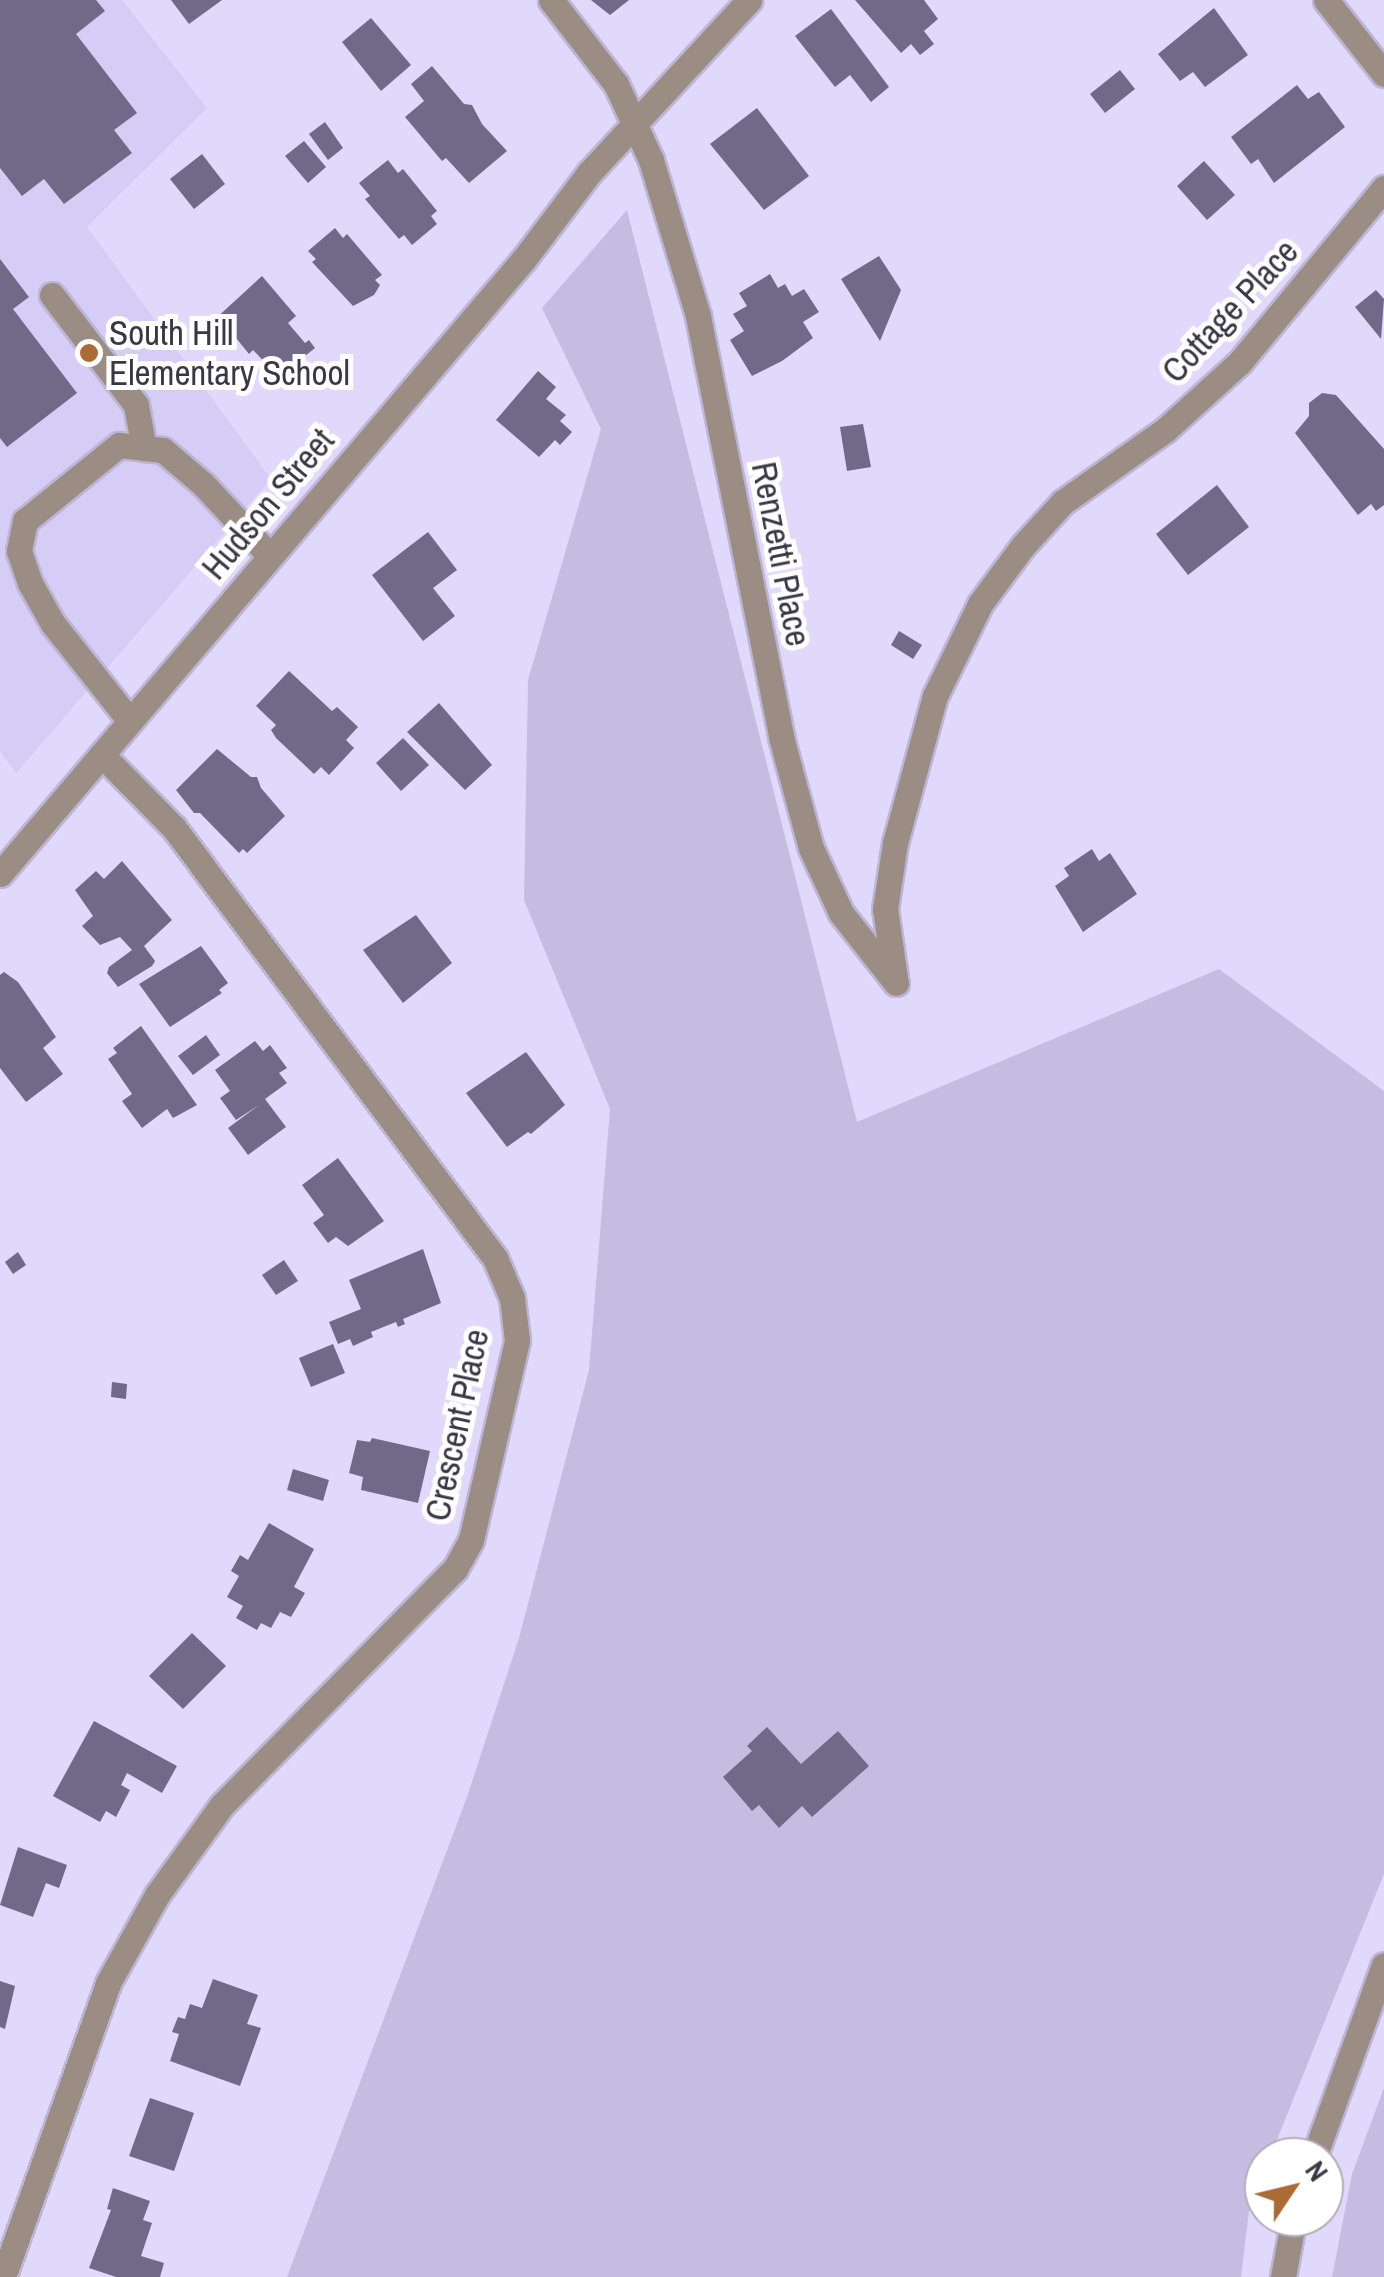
<!DOCTYPE html>
<style>
body{margin:0}
#map{position:relative;width:1384px;height:2277px;overflow:hidden;background:#e1d9fc;font-family:"Archivo Narrow",sans-serif}
div>[style]{position:absolute}
[style*='--x']{left:calc(var(--x)*1px);top:calc(var(--y)*1px);width:calc(var(--w)*1px);rotate:calc(var(--a)*1deg)}
.built>*{inset:0;background:#d6cdf6}
.green>*{inset:0;background:#c5bce1}
.building>*{inset:0;background:#716988}
.roads{filter:drop-shadow(2px 0 #bcb5d4) drop-shadow(-2px 0 #bcb5d4) drop-shadow(0 2px #bcb5d4) drop-shadow(0 -2px #bcb5d4)}
.minor>*{height:25px;margin:-12.5px;padding:0 12.5px;transform-origin:12.5px;border-radius:12.5px;background:#9b8d84}
.dots>*{width:28px;height:28px;translate:-50% -50%;box-sizing:border-box;border:5px solid #fff;border-radius:50%}
span{translate:-50% -50%;white-space:nowrap;text-align:center;line-height:1.15;-webkit-text-stroke:10px #fff;paint-order:stroke}
.street-label{font-size:35px;color:#3a3745}
.poi-label{font-size:35px;color:#3a3745}
.left{translate:0 -50%;text-align:left}
.north{position:absolute;left:1244px;top:2137px;width:100px;height:100px;box-sizing:border-box;background:#fff;border:2px solid #b0afb5;border-radius:50%;rotate:55deg;font-size:28px;font-weight:700;line-height:40px;text-align:center;color:#3a3745}
.north::after{content:'';display:block;margin:auto;width:35px;height:45px;background:#ac6b36;clip-path:polygon(50% 0,100% 100%,50% 72%,0 100%)}
</style>
<div id="map">
<div class="built">
<i style="clip-path:polygon(0 0,122px 0,207px 108px,87px 227px,271px 479px,16px 773px,0 751px)"></i>
</div>
<div class="green">
<i style="clip-path:polygon(627px 210px,857px 1122px,1219px 969px,1384px 1091px,1384px 1874px,1270px 2157px,1264px 2157px,1264px 2173px,1249px 2211px,1241px 2277px,287px 2277px,467px 1797px,519px 1638px,589px 1370px,610px 1109px,524px 900px,528px 680px,601px 429px,542px 308px)"></i>
<i style="clip-path:polygon(1384px 2088px,1384px 2277px,1332px 2277px,1352px 2174px)"></i>
</div>
<div class="building">
<i style="clip-path:polygon(0 0,96px 0,105px 11px,76px 34px,137px 113px,114px 130px,132px 153px,64px 204px,44px 179px,22px 196px,0 168px)"></i>
<i style="clip-path:polygon(171px 0,222px 0,189px 24px)"></i>
<i style="clip-path:polygon(591px 0,629px 0,610px 15px)"></i>
<i style="clip-path:polygon(855px 0,924px 0,938px 19px,924px 31px,934px 44px,920px 55px,911px 44px,901px 53px)"></i>
<i style="clip-path:polygon(1214px 8px,1248px 55px,1205px 87px,1193px 72px,1180px 81px,1158px 54px)"></i>
<i style="clip-path:polygon(831px 9px,889px 87px,871px 102px,850px 75px,835px 87px,795px 36px)"></i>
<i style="clip-path:polygon(371px 18px,411px 65px,381px 91px,342px 42px)"></i>
<i style="clip-path:polygon(432px 66px,464px 104px,472px 105px,482px 124px,507px 151px,469px 183px,446px 158px,442px 161px,405px 117px,424px 101px,411px 84px)"></i>
<i style="clip-path:polygon(1120px 70px,1135px 89px,1105px 113px,1090px 94px)"></i>
<i style="clip-path:polygon(1297px 85px,1308px 99px,1319px 92px,1345px 127px,1274px 183px,1258px 159px,1251px 164px,1231px 137px)"></i>
<i style="clip-path:polygon(757px 108px,809px 176px,764px 210px,710px 144px)"></i>
<i style="clip-path:polygon(325px 122px,343px 148px,328px 160px,309px 134px)"></i>
<i style="clip-path:polygon(304px 141px,326px 167px,308px 183px,285px 156px)"></i>
<i style="clip-path:polygon(202px 154px,225px 184px,194px 209px,170px 179px)"></i>
<i style="clip-path:polygon(388px 160px,398px 173px,403px 169px,437px 211px,431px 216px,437px 224px,412px 245px,404px 235px,399px 239px,365px 199px,370px 196px,359px 183px)"></i>
<i style="clip-path:polygon(1204px 161px,1235px 195px,1207px 220px,1177px 186px)"></i>
<i style="clip-path:polygon(335px 228px,343px 238px,347px 234px,382px 275px,375px 280px,380px 285px,374px 295px,353px 306px,312px 262px,316px 259px,308px 251px)"></i>
<i style="clip-path:polygon(879px 256px,901px 290px,880px 341px,841px 279px)"></i>
<i style="clip-path:polygon(0 259px,29px 297px,13px 309px,77px 393px,7px 447px,0 438px)"></i>
<i style="clip-path:polygon(770px 274px,778px 288px,785px 284px,792px 296px,804px 289px,819px 312px,803px 322px,813px 338px,782px 361px,752px 376px,730px 340px,744px 331px,733px 314px,747px 306px,739px 293px)"></i>
<i style="clip-path:polygon(262px 276px,296px 316px,288px 323px,305px 343px,309px 340px,315px 348px,279px 377px,253px 350px,249px 354px,232px 333px,226px 337px,213px 321px)"></i>
<i style="clip-path:polygon(1376px 290px,1384px 299px,1381px 339px,1355px 307px)"></i>
<i style="clip-path:polygon(538px 371px,556px 387px,546px 399px,566px 415px,560px 421px,572px 432px,560px 445px,555px 440px,539px 457px,496px 420px)"></i>
<i style="clip-path:polygon(1322px 393px,1336px 395px,1384px 449px,1384px 505px,1376px 511px,1371px 504px,1358px 515px,1295px 433px,1309px 416px,1309px 403px)"></i>
<i style="clip-path:polygon(863px 424px,871px 467px,847px 471px,840px 427px)"></i>
<i style="clip-path:polygon(1217px 485px,1249px 527px,1188px 575px,1156px 534px)"></i>
<i style="clip-path:polygon(428px 532px,457px 570px,433px 588px,455px 616px,423px 641px,372px 575px)"></i>
<i style="clip-path:polygon(899px 631px,922px 645px,913px 659px,891px 645px)"></i>
<i style="clip-path:polygon(289px 671px,332px 711px,337px 707px,358px 727px,346px 740px,354px 748px,329px 775px,321px 767px,314px 774px,276px 738px,271px 730px,276px 725px,256px 706px)"></i>
<i style="clip-path:polygon(439px 703px,492px 765px,465px 790px,407px 732px)"></i>
<i style="clip-path:polygon(403px 738px,429px 765px,401px 791px,376px 763px)"></i>
<i style="clip-path:polygon(217px 749px,251px 777px,257px 777px,261px 788px,285px 816px,247px 853px,243px 849px,239px 853px,200px 813px,194px 813px,176px 790px)"></i>
<i style="clip-path:polygon(1092px 849px,1099px 861px,1110px 853px,1137px 894px,1083px 932px,1055px 886px,1069px 876px,1064px 868px)"></i>
<i style="clip-path:polygon(122px 861px,172px 920px,144px 946px,155px 961px,152px 966px,118px 987px,107px 973px,109px 967px,132px 950px,120px 937px,100px 945px,82px 926px,93px 916px,75px 890px,96px 871px,104px 879px)"></i>
<i style="clip-path:polygon(416px 915px,452px 963px,403px 1003px,363px 950px)"></i>
<i style="clip-path:polygon(201px 946px,228px 983px,219px 990px,222px 993px,170px 1027px,139px 984px)"></i>
<i style="clip-path:polygon(4px 972px,18px 982px,56px 1037px,43px 1048px,63px 1074px,26px 1102px,0 1068px,0 975px)"></i>
<i style="clip-path:polygon(141px 1026px,197px 1105px,173px 1118px,167px 1109px,142px 1128px,122px 1101px,132px 1094px,108px 1059px,117px 1053px,113px 1048px)"></i>
<i style="clip-path:polygon(206px 1035px,220px 1055px,193px 1075px,178px 1056px)"></i>
<i style="clip-path:polygon(255px 1041px,263px 1051px,270px 1045px,287px 1068px,279px 1073px,287px 1083px,265px 1099px,286px 1127px,248px 1155px,228px 1128px,259px 1105px,236px 1120px,220px 1098px,230px 1091px,215px 1070px)"></i>
<i style="clip-path:polygon(526px 1052px,565px 1105px,531px 1134px,528px 1132px,507px 1147px,466px 1093px)"></i>
<i style="clip-path:polygon(338px 1158px,384px 1221px,348px 1246px,336px 1237px,328px 1243px,313px 1223px,324px 1215px,302px 1185px)"></i>
<i style="clip-path:polygon(423px 1249px,441px 1303px,403px 1319px,405px 1324px,398px 1327px,396px 1322px,371px 1332px,373px 1337px,353px 1346px,350px 1339px,338px 1344px,329px 1322px,361px 1309px,349px 1280px)"></i>
<i style="clip-path:polygon(18px 1252px,26px 1265px,13px 1274px,5px 1262px)"></i>
<i style="clip-path:polygon(284px 1260px,298px 1281px,276px 1295px,262px 1275px)"></i>
<i style="clip-path:polygon(333px 1344px,345px 1373px,311px 1387px,299px 1358px)"></i>
<i style="clip-path:polygon(112px 1382px,127px 1384px,126px 1399px,111px 1397px)"></i>
<i style="clip-path:polygon(372px 1438px,430px 1451px,418px 1503px,361px 1490px,363px 1477px,349px 1473px,357px 1440px,370px 1442px)"></i>
<i style="clip-path:polygon(293px 1469px,329px 1480px,323px 1501px,287px 1490px)"></i>
<i style="clip-path:polygon(269px 1523px,314px 1549px,294px 1587px,305px 1593px,291px 1617px,280px 1612px,271px 1628px,261px 1623px,257px 1630px,236px 1618px,243px 1606px,227px 1597px,239px 1576px,231px 1571px,240px 1555px,248px 1560px)"></i>
<i style="clip-path:polygon(192px 1633px,226px 1666px,183px 1709px,149px 1676px)"></i>
<i style="clip-path:polygon(94px 1721px,177px 1766px,162px 1793px,127px 1773px,121px 1785px,130px 1790px,116px 1817px,106px 1811px,100px 1822px,53px 1796px)"></i>
<i style="clip-path:polygon(767px 1727px,801px 1764px,838px 1731px,869px 1766px,812px 1817px,802px 1806px,779px 1828px,759px 1805px,752px 1811px,723px 1777px,752px 1751px,747px 1746px)"></i>
<i style="clip-path:polygon(18px 1847px,67px 1865px,59px 1888px,46px 1883px,33px 1917px,0 1905px)"></i>
<i style="clip-path:polygon(213px 1979px,258px 1995px,247px 2024px,261px 2028px,240px 2086px,170px 2061px,179px 2034px,172px 2032px,178px 2017px,185px 2019px,190px 2004px,202px 2008px)"></i>
<i style="clip-path:polygon(0 1981px,15px 1986px,5px 2029px,0 2027px)"></i>
<i style="clip-path:polygon(150px 2098px,194px 2113px,174px 2171px,129px 2156px)"></i>
<i style="clip-path:polygon(113px 2188px,150px 2201px,143px 2220px,152px 2223px,141px 2256px,164px 2263px,160px 2277px,116px 2277px,89px 2268px,111px 2210px,107px 2209px)"></i>
</div>
<div class="roads">
<div class="minor">
<i style="--x:551;--y:0;--w:106;--a:52.3"></i>
<i style="--x:616;--y:84;--w:84;--a:65.3"></i>
<i style="--x:651;--y:160;--w:163;--a:73.2"></i>
<i style="--x:698;--y:316;--w:429;--a:78.8"></i>
<i style="--x:781;--y:737;--w:115;--a:74.9"></i>
<i style="--x:811;--y:848;--w:72;--a:65.2"></i>
<i style="--x:841;--y:913;--w:89;--a:51.8"></i>
<i style="--x:1326;--y:0;--w:94;--a:51.9"></i>
<i style="--x:52;--y:295;--w:138;--a:52.6"></i>
<i style="--x:136;--y:405;--w:44;--a:79.5"></i>
<i style="--x:130;--y:721;--w:124;--a:-128.4"></i>
<i style="--x:53;--y:624;--w:47;--a:-119.3"></i>
<i style="--x:30;--y:583;--w:34;--a:-109"></i>
<i style="--x:19;--y:551;--w:31;--a:-79"></i>
<i style="--x:25;--y:521;--w:121;--a:-39"></i>
<i style="--x:119;--y:445;--w:44;--a:6.5"></i>
<i style="--x:163;--y:450;--w:52;--a:40.4"></i>
<i style="--x:203;--y:484;--w:97;--a:47.1"></i>
<i style="--x:0;--y:874;--w:808;--a:-49.57"></i>
<i style="--x:524;--y:259;--w:108;--a:-52.9"></i>
<i style="--x:589;--y:173;--w:236;--a:-47.2"></i>
<i style="--x:895;--y:978;--w:70;--a:-98.2"></i>
<i style="--x:885;--y:909;--w:67;--a:-81.4"></i>
<i style="--x:895;--y:843;--w:152;--a:-74.8"></i>
<i style="--x:935;--y:696;--w:102;--a:-63.9"></i>
<i style="--x:980;--y:604;--w:71;--a:-53.6"></i>
<i style="--x:1022;--y:547;--w:61;--a:-47.7"></i>
<i style="--x:1063;--y:502;--w:125;--a:-35.2"></i>
<i style="--x:1165;--y:430;--w:101;--a:-42.2"></i>
<i style="--x:1240;--y:362;--w:226;--a:-50.4"></i>
<i style="--x:1314;--y:2157;--w:204;--a:-70"></i>
<i style="--x:3;--y:2277;--w:312;--a:-70.3"></i>
<i style="--x:108;--y:1983;--w:101;--a:-60.9"></i>
<i style="--x:157;--y:1895;--w:111;--a:-54.2"></i>
<i style="--x:222;--y:1805;--w:332;--a:-45.4"></i>
<i style="--x:455;--y:1569;--w:33;--a:-61"></i>
<i style="--x:471;--y:1540;--w:205;--a:-77"></i>
<i style="--x:517;--y:1340;--w:42;--a:-96.8"></i>
<i style="--x:512;--y:1298;--w:43;--a:-113"></i>
<i style="--x:495;--y:1258;--w:537;--a:-126.74"></i>
<i style="--x:174;--y:828;--w:103;--a:-134.6"></i>
<i style="--x:1283;--y:2277;--w:61;--a:-79.6"></i>
</div>
</div>
<div class="dots">
<i style="left:89px;top:353px;background:#ac6b36"></i>
</div>
<div class="street-label">
<span style="left:1230px;top:311px;rotate:-47deg">Cottage Place</span>
<span style="left:268px;top:504px;rotate:-50deg">Hudson Street</span>
<span style="left:781px;top:554px;rotate:79deg">Renzetti Place</span>
<span style="left:457px;top:1425px;rotate:-78deg">Crescent Place</span>
</div>
<div class="poi-label">
<span class="left" style="left:109px;top:353px">South Hill<br>Elementary School</span>
</div>
<div class="north">N</div>
</div>
